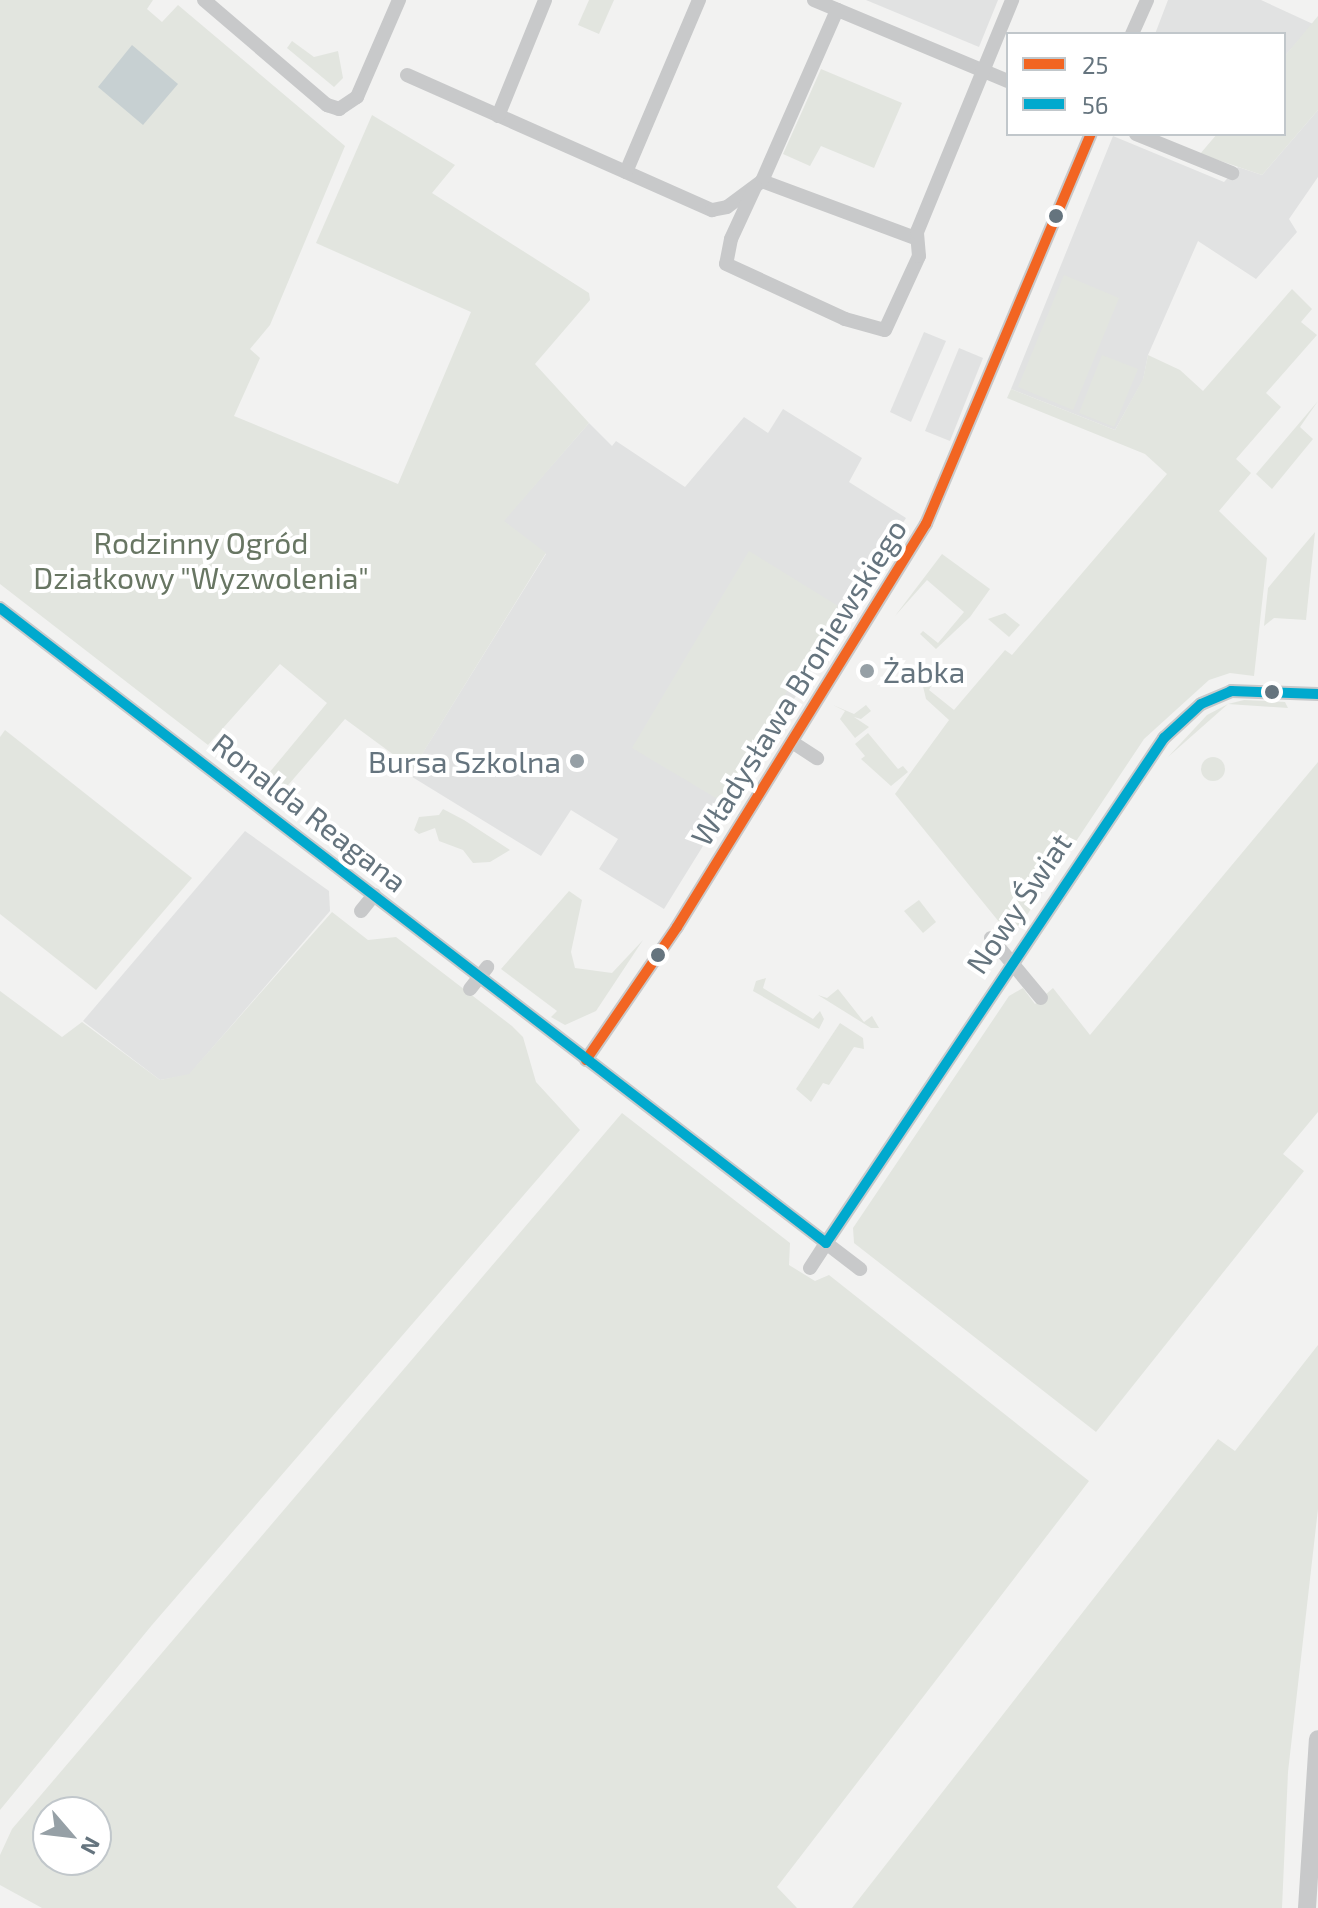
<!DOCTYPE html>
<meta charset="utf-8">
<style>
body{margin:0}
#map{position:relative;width:1318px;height:1908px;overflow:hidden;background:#f2f2f1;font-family:"Exo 2",sans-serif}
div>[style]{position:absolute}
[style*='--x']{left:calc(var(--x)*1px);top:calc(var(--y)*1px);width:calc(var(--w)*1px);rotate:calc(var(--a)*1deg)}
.built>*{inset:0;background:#e1e2e2}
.green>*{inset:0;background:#e2e5df}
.round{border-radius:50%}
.water>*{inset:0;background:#c7d0d2}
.minor>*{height:14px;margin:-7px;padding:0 7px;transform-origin:7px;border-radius:7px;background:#c8c9ca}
.tertiary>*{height:18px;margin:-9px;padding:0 9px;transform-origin:9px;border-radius:9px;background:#c8c9ca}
.bus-1>*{height:10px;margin:-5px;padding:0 5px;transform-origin:5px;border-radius:5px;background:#f26522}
.bus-2>*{height:10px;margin:-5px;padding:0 5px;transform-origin:5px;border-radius:5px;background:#00a9ce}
.dots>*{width:22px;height:22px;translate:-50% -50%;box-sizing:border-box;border:4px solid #fff;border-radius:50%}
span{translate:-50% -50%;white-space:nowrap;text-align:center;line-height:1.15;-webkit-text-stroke:8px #fff;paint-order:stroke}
.park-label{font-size:30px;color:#687663}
.poi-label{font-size:30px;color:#65747e}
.left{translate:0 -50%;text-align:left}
.right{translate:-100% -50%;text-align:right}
.street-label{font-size:30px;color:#65747e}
.legend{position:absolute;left:1006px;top:32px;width:280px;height:104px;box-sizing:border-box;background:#fff;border:2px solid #c1c7cb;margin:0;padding:10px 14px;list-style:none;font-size:24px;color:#65747e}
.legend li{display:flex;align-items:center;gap:16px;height:40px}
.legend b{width:40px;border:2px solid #c1c7cb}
.north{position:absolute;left:32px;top:1796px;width:80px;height:80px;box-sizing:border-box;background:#fff;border:2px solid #c1c7cb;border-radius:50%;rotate:118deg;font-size:22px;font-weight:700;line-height:32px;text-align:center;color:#65747e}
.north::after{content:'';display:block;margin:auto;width:28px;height:36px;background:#96a0a6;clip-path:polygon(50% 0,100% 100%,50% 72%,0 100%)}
</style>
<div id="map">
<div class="built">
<i style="clip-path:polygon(866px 0,998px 0,979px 47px)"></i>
<i style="clip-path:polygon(1168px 0,1261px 0,1313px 24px,1284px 57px,1284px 34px,1155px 34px)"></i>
<i style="clip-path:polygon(1318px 110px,1318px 177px,1289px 219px,1297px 232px,1256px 279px,1198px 241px,1148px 355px,1143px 380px,1115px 430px,1011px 389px,1113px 136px,1224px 182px,1238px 167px,1262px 175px)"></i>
<i style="clip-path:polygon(924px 332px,946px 341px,911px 422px,890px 412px)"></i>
<i style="clip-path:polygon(959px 348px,983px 358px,950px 441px,925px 431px)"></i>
<i style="clip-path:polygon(783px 409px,862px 458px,849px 482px,906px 518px,664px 909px,599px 869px,618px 839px,571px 810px,541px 856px,409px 775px,546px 554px,503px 521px,589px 423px,612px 446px,616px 441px,685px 487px,744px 417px,768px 433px)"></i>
<i style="clip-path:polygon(245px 831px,329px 891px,330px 911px,189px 1075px,160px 1080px,83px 1021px)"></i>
</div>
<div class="green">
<i style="clip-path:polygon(0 0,153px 0,147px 9px,162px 22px,178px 5px,345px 146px,270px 325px,250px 349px,260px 358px,234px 416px,398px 484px,471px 312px,316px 243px,372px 115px,455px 165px,432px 193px,589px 293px,590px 300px,535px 364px,589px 423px,504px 521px,546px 553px,413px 769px,345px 719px,277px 798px,259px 785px,327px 703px,280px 664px,208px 745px,0 584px)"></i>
<i style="clip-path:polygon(589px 0,614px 0,599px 34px,578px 25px)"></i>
<i style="clip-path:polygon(1318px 16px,1318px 110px,1262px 175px,1200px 154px,1217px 134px,1284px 134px,1284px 57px)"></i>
<i style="clip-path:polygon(292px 41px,314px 57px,338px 51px,343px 78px,334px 87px,287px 48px)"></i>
<i style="clip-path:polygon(821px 69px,902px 103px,874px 168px,821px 146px,810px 166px,783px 154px)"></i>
<i style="clip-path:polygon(1064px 275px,1119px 298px,1073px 410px,1018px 387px)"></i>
<i style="clip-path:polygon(1292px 289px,1312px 309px,1301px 322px,1317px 335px,1266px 393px,1281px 407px,1236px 459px,1251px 473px,1219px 511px,1267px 558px,1254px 676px,1230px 673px,1209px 680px,1144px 739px,1017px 930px,1004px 928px,895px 794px,949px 720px,926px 699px,922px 682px,931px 667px,938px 674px,929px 690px,954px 710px,1005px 650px,1012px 655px,1167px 474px,1145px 454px,1007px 398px,1011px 389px,1115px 430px,1143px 379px,1148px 355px,1180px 370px,1203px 391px)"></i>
<i style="clip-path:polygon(1102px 355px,1138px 369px,1114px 427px,1079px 413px)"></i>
<i style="clip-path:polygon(1318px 401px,1300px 427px,1313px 439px,1272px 489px,1256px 474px)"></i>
<i style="clip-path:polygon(1315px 532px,1306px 620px,1274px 618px,1264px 626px,1268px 588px)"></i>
<i style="clip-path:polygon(749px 551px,838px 606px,721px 801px,632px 748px)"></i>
<i style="clip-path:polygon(942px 554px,990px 589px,970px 617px,936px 649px,920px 634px,923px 631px,938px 643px,964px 612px,927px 580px,895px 616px)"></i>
<i style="clip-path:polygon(1005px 613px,1020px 625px,1009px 637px,988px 619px)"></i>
<i style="clip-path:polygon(1244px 700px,1285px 702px,1288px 708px,1228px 704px,1168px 757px,1207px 715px,1228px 704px)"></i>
<i style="clip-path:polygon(833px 705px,854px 714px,866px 705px,871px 711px,861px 719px,854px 717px,869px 727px,855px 738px,840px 719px,845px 711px)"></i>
<i style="clip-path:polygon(5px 730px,192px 878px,96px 990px,0 914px,0 737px)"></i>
<i style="clip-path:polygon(868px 733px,898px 769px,903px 766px,908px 772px,891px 786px,861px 759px,865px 756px,855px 744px)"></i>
<i class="round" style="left:1201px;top:757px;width:24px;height:24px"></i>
<i style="clip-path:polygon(1318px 762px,1318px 1112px,1283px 1154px,1304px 1171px,1096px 1432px,854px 1243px,853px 1228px,1009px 996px,1023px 988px,1035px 1004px,1053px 988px,1090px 1035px)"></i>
<i style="clip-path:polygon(443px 809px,464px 820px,510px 850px,490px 862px,473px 863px,463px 850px,439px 841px,435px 828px,419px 834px,414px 830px,419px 817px,439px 815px)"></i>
<i style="clip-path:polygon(569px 891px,582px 900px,571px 952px,575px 968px,612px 973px,643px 940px,596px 1011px,565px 1025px,551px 1017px,557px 1011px,501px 969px)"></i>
<i style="clip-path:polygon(919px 900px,936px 922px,923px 933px,904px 911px)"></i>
<i style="clip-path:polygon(332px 912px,368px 940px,396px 937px,512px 1026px,523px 1037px,536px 1082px,580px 1130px,152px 1625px,0 1810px,0 991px,62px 1037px,82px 1022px,160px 1080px,189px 1074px)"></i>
<i style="clip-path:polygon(766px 978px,763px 988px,813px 1019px,820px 1011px,824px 1019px,819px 1029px,753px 991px,756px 981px)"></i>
<i style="clip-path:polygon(838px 989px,864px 1022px,872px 1016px,879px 1028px,871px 1028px,818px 995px,827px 998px)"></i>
<i style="clip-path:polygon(840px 1023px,863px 1038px,864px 1049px,854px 1047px,829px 1085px,823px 1083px,811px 1102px,796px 1089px)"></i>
<i style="clip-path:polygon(evenodd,622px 1113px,790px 1243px,789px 1265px,815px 1281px,829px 1275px,1089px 1481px,777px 1887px,797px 1908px,42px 1908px,0 1885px,0 1855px,12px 1829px,622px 1113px,96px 1812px,96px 1860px,48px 1860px,48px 1812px,96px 1812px)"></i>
<i style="clip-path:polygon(1318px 1345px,1318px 1509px,1288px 1772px,1282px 1908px,852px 1908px,1218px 1439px,1235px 1451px)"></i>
</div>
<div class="water">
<i style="clip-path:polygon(132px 45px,178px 84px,143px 125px,98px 87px)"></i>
</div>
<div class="minor">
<i style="--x:204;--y:0;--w:162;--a:40.5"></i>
<i style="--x:327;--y:105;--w:13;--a:18"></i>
<i style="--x:339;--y:109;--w:22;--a:-34"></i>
<i style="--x:357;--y:97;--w:106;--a:-66.6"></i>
<i style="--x:814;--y:0;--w:210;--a:22.7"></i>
<i style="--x:1132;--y:34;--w:37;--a:-66"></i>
<i style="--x:407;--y:75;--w:334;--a:23.9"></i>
<i style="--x:712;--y:210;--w:15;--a:-11"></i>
<i style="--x:727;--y:207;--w:44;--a:-36.6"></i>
<i style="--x:762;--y:181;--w:163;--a:20.4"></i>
<i style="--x:498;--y:116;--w:125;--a:-67.9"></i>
<i style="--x:1136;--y:134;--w:104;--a:22.1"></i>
<i style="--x:626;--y:172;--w:187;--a:-67"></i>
<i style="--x:762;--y:181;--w:187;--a:-66.3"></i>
<i style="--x:755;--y:187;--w:57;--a:114.8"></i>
<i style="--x:731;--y:239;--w:25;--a:101"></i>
<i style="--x:726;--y:264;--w:131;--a:24.8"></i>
<i style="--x:845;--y:319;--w:41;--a:15.4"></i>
<i style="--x:885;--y:330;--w:81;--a:-65.3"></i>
<i style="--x:919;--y:256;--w:24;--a:-95"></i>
<i style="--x:917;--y:232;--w:251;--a:-67.7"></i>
<i style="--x:0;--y:608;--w:1042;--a:37.55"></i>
<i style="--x:826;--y:1243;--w:608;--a:-56.21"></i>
<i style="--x:1164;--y:738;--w:50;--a:-42.6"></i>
<i style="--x:1201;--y:704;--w:33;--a:-23"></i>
<i style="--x:1231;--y:691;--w:87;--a:2"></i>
<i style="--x:792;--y:742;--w:30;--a:33"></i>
<i style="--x:361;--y:911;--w:21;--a:-51"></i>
<i style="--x:991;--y:938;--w:78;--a:50.2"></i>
<i style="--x:470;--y:989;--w:28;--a:-52"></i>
<i style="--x:586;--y:1060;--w:161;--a:-55.6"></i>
<i style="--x:677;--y:927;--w:474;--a:-58.3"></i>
<i style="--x:926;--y:524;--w:423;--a:-67.1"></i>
<i style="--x:810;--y:1268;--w:30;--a:-57"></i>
<i style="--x:826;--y:1243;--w:43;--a:37.4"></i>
</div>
<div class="tertiary">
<i style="--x:1307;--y:1908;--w:169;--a:-86.3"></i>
</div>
<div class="bus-1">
<i style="--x:586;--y:1060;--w:161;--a:-55.6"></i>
<i style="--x:677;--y:927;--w:474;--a:-58.3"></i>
<i style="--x:926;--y:524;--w:423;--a:-67.1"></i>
</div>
<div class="bus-2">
<i style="--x:0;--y:608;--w:1042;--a:37.55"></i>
<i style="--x:826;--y:1243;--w:608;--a:-56.21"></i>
<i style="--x:1164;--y:738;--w:50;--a:-42.6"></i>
<i style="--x:1201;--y:704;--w:33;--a:-23"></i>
<i style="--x:1231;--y:691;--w:87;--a:2"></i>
</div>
<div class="dots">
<i style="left:1056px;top:216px;background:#65747e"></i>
<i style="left:867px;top:671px;background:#96a0a6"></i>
<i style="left:1272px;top:692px;background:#65747e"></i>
<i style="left:577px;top:761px;background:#96a0a6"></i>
<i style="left:658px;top:955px;background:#65747e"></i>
</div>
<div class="park-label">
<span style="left:201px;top:559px">Rodzinny Ogród<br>Działkowy "Wyzwolenia"</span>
</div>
<div class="poi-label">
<span class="left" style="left:883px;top:671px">Żabka</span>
<span class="right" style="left:561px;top:761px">Bursa Szkolna</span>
</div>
<div class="street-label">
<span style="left:798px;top:682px;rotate:-58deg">Władysława Broniewskiego</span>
<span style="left:310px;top:812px;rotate:38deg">Ronalda Reagana</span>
<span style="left:1018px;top:903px;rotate:-56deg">Nowy Świat</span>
</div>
<ul class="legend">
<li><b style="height:10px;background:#f26522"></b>25</li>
<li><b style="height:10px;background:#00a9ce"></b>56</li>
</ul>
<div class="north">N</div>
</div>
